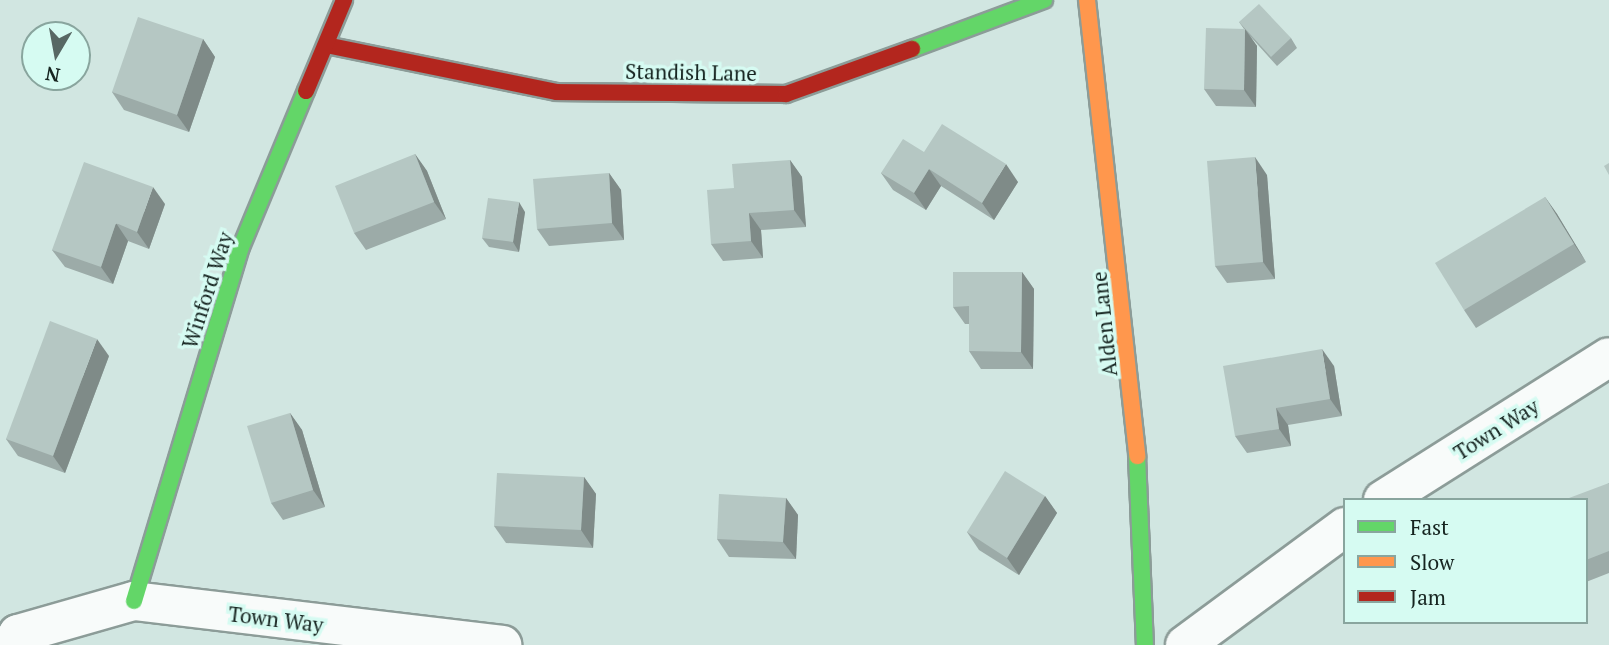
<!DOCTYPE html>
<style>
body{margin:0}
#map{position:relative;width:1609px;height:645px;overflow:hidden;background:#d1e6e1;font-family:"PT Serif",serif}
div>[style]{position:absolute}
[style*='--x']{left:calc(var(--x)*1px);top:calc(var(--y)*1px);width:calc(var(--w)*1px);rotate:calc(var(--a)*1deg)}
.roads{filter:drop-shadow(2px 0 #8c9c98) drop-shadow(-2px 0 #8c9c98) drop-shadow(0 2px #8c9c98) drop-shadow(0 -2px #8c9c98)}
.street>*{height:38px;margin:-19px;padding:0 19px;transform-origin:19px;border-radius:19px;background:#f8fbfa}
.fast>*{height:16px;margin:-8px;padding:0 8px;transform-origin:8px;border-radius:8px;background:#63d668}
.slow>*{height:16px;margin:-8px;padding:0 8px;transform-origin:8px;border-radius:8px;background:#ff974d}
.jam>*{height:16px;margin:-8px;padding:0 8px;transform-origin:8px;border-radius:8px;background:#b3261e}
.wall>*{inset:0;background:#9caba8}
.shaded-wall>*{inset:0;background:#7f8b88}
.building>*{inset:0;background:#b5c7c3}
span{translate:-50% -50%;white-space:nowrap;text-align:center;line-height:1.15;-webkit-text-stroke:7px #d6fbf2;paint-order:stroke}
.street-label{font-size:21px;color:#162420}
.legend{position:absolute;left:1343px;top:498px;width:245px;height:126px;box-sizing:border-box;background:#d6fbf2;border:2px solid #89a59e;margin:0;padding:9px 12px;list-style:none;font-size:21px;color:#162420}
.legend li{display:flex;align-items:center;gap:14px;height:35px}
.legend b{width:35px;border:2px solid #89a59e}
.north{position:absolute;left:21px;top:21px;width:70px;height:70px;box-sizing:border-box;background:#d6fbf2;border:2px solid #89a59e;border-radius:50%;rotate:190deg;font-size:19px;font-weight:700;line-height:28px;text-align:center;color:#162420}
.north::after{content:'';display:block;margin:auto;width:24px;height:32px;background:#576864;clip-path:polygon(50% 0,100% 100%,50% 72%,0 100%)}
</style>
<div id="map">
<div class="roads">
<div class="street">
<i style="--x:1383;--y:500;--w:267;--a:-32.3"></i>
<i style="--x:11;--y:645;--w:13;--a:-58"></i>
<i style="--x:18;--y:634;--w:121;--a:-15.9"></i>
<i style="--x:134;--y:601;--w:371;--a:6.8"></i>
<i style="--x:1185;--y:645;--w:199;--a:-36.4"></i>
</div>
<div class="fast">
<i style="--x:912;--y:49;--w:141;--a:-20.4"></i>
<i style="--x:1137;--y:456;--w:189;--a:87.6"></i>
<i style="--x:134;--y:601;--w:370;--a:-73.2"></i>
<i style="--x:241;--y:247;--w:169;--a:-67.4"></i>
</div>
<div class="slow">
<i style="--x:1087;--y:0;--w:459;--a:83.7"></i>
</div>
<div class="jam">
<i style="--x:326;--y:45;--w:236;--a:11.5"></i>
<i style="--x:557;--y:92;--w:229;--a:0.5"></i>
<i style="--x:786;--y:94;--w:134;--a:-19.7"></i>
<i style="--x:306;--y:91;--w:99;--a:-67.3"></i>
</div>
</div>
<div class="wall">
<i style="clip-path:polygon(1239px 22px,1291px 38px,1297px 48px,1277px 66px,1250px 36px,1257px 46px,1256px 107px,1216px 106px,1204px 89px,1244px 29px)"></i>
<i style="clip-path:polygon(203px 39px,215px 57px,189px 132px,124px 110px,112px 92px)"></i>
<i style="clip-path:polygon(924px 152px,1018px 182px,994px 220px,941px 186px,926px 210px,893px 190px,881px 173px)"></i>
<i style="clip-path:polygon(415px 154px,427px 171px,446px 219px,366px 250px,354px 233px)"></i>
<i style="clip-path:polygon(790px 160px,802px 177px,806px 227px,761px 230px,763px 258px,723px 261px,711px 244px,734px 188px)"></i>
<i style="clip-path:polygon(609px 173px,621px 190px,624px 240px,549px 246px,537px 229px)"></i>
<i style="clip-path:polygon(1267px 175px,1275px 279px,1227px 283px,1215px 266px)"></i>
<i style="clip-path:polygon(1545px 197px,1557px 214px,1586px 262px,1476px 328px,1464px 310px)"></i>
<i style="clip-path:polygon(165px 204px,149px 249px,128px 241px,113px 284px,65px 267px,52px 250px)"></i>
<i style="clip-path:polygon(525px 212px,519px 252px,489px 247px,482px 238px)"></i>
<i style="clip-path:polygon(1022px 272px,1034px 289px,1033px 369px,981px 369px,969px 351px,969px 324px,965px 324px,953px 307px)"></i>
<i style="clip-path:polygon(109px 356px,65px 473px,18px 456px,6px 439px)"></i>
<i style="clip-path:polygon(1334px 366px,1342px 416px,1288px 425px,1291px 446px,1247px 453px,1235px 436px)"></i>
<i style="clip-path:polygon(290px 413px,302px 430px,325px 507px,283px 520px,271px 503px)"></i>
<i style="clip-path:polygon(584px 477px,596px 494px,593px 548px,506px 543px,494px 526px)"></i>
<i style="clip-path:polygon(1609px 483px,1609px 573px,1586px 582px,1586px 500px)"></i>
<i style="clip-path:polygon(1045px 496px,1057px 513px,1019px 575px,979px 550px,967px 532px)"></i>
<i style="clip-path:polygon(786px 498px,798px 515px,796px 559px,729px 557px,717px 539px)"></i>
</div>
<div class="shaded-wall">
<i style="clip-path:polygon(1245px 29px,1257px 46px,1256px 107px,1244px 90px)"></i>
<i style="clip-path:polygon(203px 39px,215px 57px,189px 132px,177px 115px)"></i>
<i style="clip-path:polygon(415px 154px,427px 171px,446px 219px,434px 202px)"></i>
<i style="clip-path:polygon(1255px 157px,1267px 175px,1275px 279px,1263px 262px)"></i>
<i style="clip-path:polygon(790px 160px,802px 177px,806px 227px,794px 210px)"></i>
<i style="clip-path:polygon(1006px 164px,1018px 182px,994px 220px,982px 203px)"></i>
<i style="clip-path:polygon(929px 169px,941px 186px,926px 210px,914px 193px)"></i>
<i style="clip-path:polygon(609px 173px,621px 190px,624px 240px,612px 223px)"></i>
<i style="clip-path:polygon(153px 187px,165px 204px,149px 249px,137px 232px)"></i>
<i style="clip-path:polygon(1545px 197px,1557px 214px,1586px 262px,1574px 244px)"></i>
<i style="clip-path:polygon(519px 202px,525px 212px,519px 252px,513px 242px)"></i>
<i style="clip-path:polygon(749px 213px,761px 230px,763px 258px,751px 241px)"></i>
<i style="clip-path:polygon(116px 223px,128px 241px,113px 284px,101px 267px)"></i>
<i style="clip-path:polygon(1022px 272px,1034px 289px,1033px 369px,1021px 352px)"></i>
<i style="clip-path:polygon(97px 339px,109px 356px,65px 473px,53px 456px)"></i>
<i style="clip-path:polygon(1322px 349px,1334px 366px,1342px 416px,1330px 399px)"></i>
<i style="clip-path:polygon(1276px 408px,1288px 425px,1291px 446px,1279px 429px)"></i>
<i style="clip-path:polygon(290px 413px,302px 430px,325px 507px,313px 490px)"></i>
<i style="clip-path:polygon(584px 477px,596px 494px,593px 548px,581px 530px)"></i>
<i style="clip-path:polygon(1045px 496px,1057px 513px,1019px 575px,1007px 558px)"></i>
<i style="clip-path:polygon(786px 498px,798px 515px,796px 559px,783px 542px)"></i>
</div>
<div class="building">
<i style="clip-path:polygon(1259px 4px,1291px 38px,1271px 57px,1239px 22px)"></i>
<i style="clip-path:polygon(138px 17px,203px 39px,177px 115px,112px 92px)"></i>
<i style="clip-path:polygon(1206px 28px,1245px 29px,1244px 90px,1204px 89px)"></i>
<i style="clip-path:polygon(942px 124px,1006px 164px,982px 203px,929px 169px,914px 193px,881px 173px,903px 139px,924px 152px)"></i>
<i style="clip-path:polygon(415px 154px,434px 202px,354px 233px,335px 186px)"></i>
<i style="clip-path:polygon(1255px 157px,1263px 262px,1215px 266px,1207px 161px)"></i>
<i style="clip-path:polygon(790px 160px,794px 210px,749px 213px,751px 241px,711px 244px,707px 190px,734px 188px,732px 164px)"></i>
<i style="clip-path:polygon(84px 162px,153px 187px,137px 232px,116px 223px,101px 267px,52px 250px)"></i>
<i style="clip-path:polygon(1609px 163px,1609px 175px,1604px 166px)"></i>
<i style="clip-path:polygon(609px 173px,612px 223px,537px 229px,533px 179px)"></i>
<i style="clip-path:polygon(1545px 197px,1574px 244px,1464px 310px,1435px 263px)"></i>
<i style="clip-path:polygon(488px 198px,519px 202px,513px 242px,482px 238px)"></i>
<i style="clip-path:polygon(953px 272px,1022px 272px,1021px 352px,969px 351px,969px 306px,953px 307px)"></i>
<i style="clip-path:polygon(50px 321px,97px 339px,53px 456px,6px 439px)"></i>
<i style="clip-path:polygon(1322px 349px,1330px 399px,1276px 408px,1279px 429px,1235px 436px,1223px 366px)"></i>
<i style="clip-path:polygon(290px 413px,313px 490px,271px 503px,247px 426px)"></i>
<i style="clip-path:polygon(1005px 471px,1045px 496px,1007px 558px,967px 532px)"></i>
<i style="clip-path:polygon(497px 473px,584px 477px,581px 530px,494px 526px)"></i>
<i style="clip-path:polygon(1609px 483px,1609px 551px,1586px 560px,1586px 500px,1570px 500px,1569px 498px)"></i>
<i style="clip-path:polygon(719px 494px,786px 498px,783px 542px,717px 539px)"></i>
</div>
<div class="street-label">
<span style="left:691px;top:72px;rotate:1deg">Standish Lane</span>
<span style="left:207px;top:290px;rotate:-72deg">Winford Way</span>
<span style="left:1104px;top:324px;rotate:-96deg">Alden Lane</span>
<span style="left:1496px;top:429px;rotate:-32deg">Town Way</span>
<span style="left:276px;top:619px;rotate:7deg">Town Way</span>
</div>
<ul class="legend">
<li><b style="height:9px;background:#63d668"></b>Fast</li>
<li><b style="height:9px;background:#ff974d"></b>Slow</li>
<li><b style="height:9px;background:#b3261e"></b>Jam</li>
</ul>
<div class="north">N</div>
</div>
